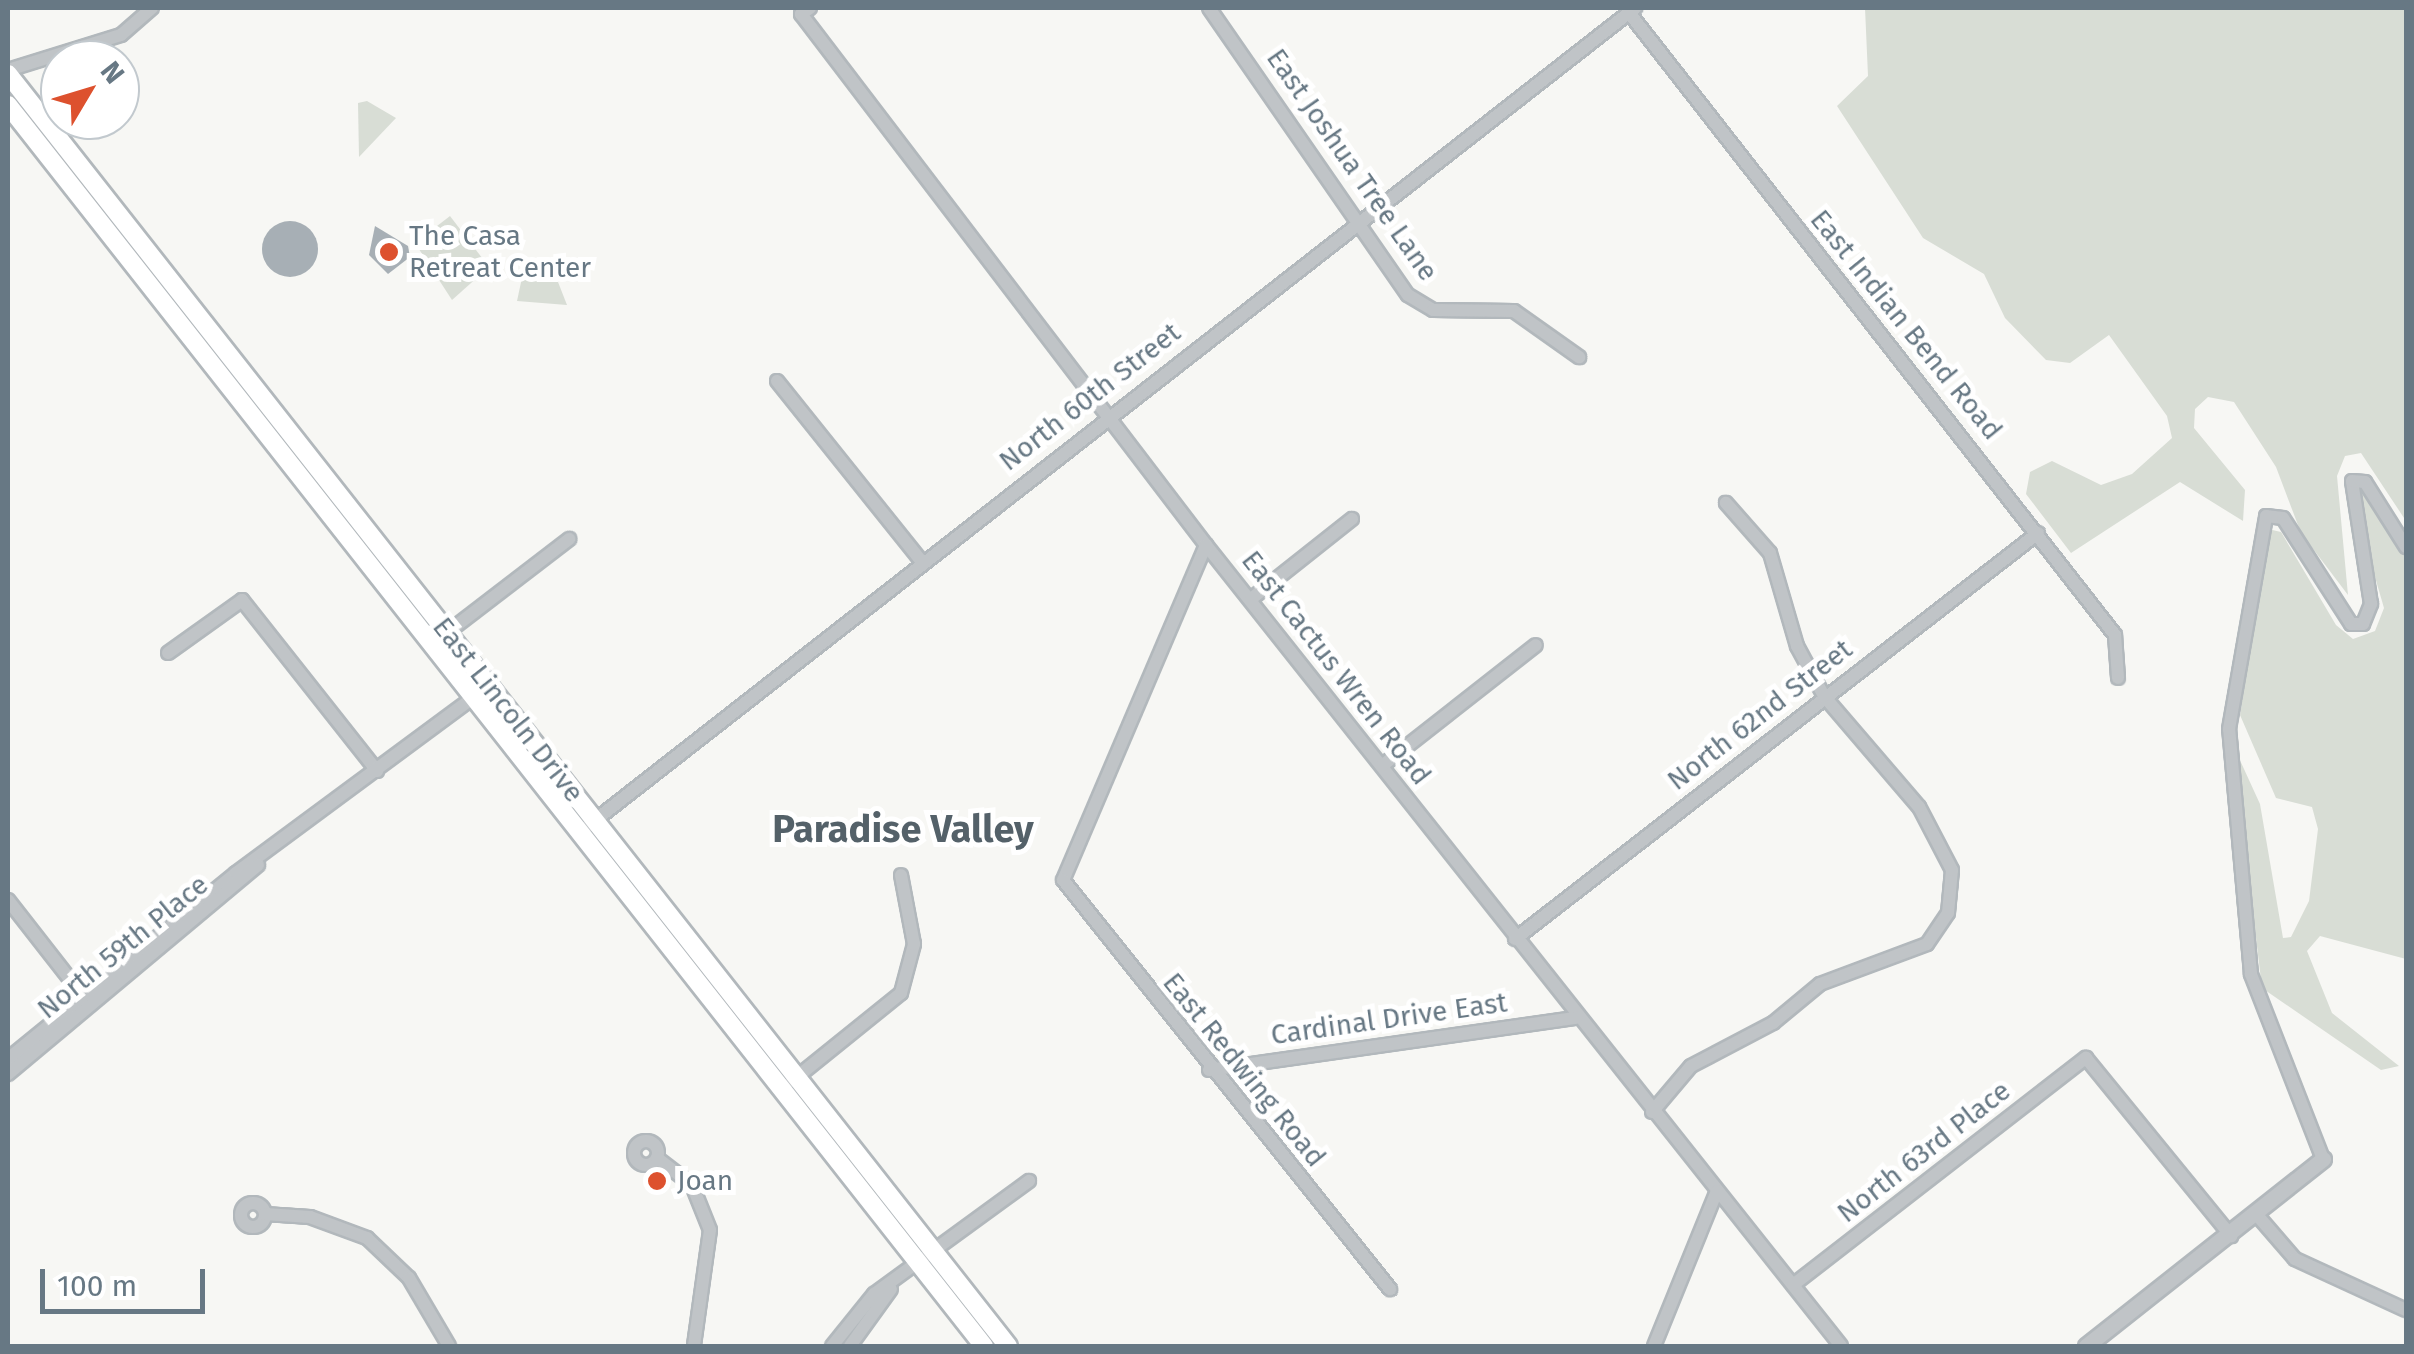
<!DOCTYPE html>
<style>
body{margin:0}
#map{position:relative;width:2414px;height:1354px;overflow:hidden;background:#f7f7f4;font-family:"Fira Sans",sans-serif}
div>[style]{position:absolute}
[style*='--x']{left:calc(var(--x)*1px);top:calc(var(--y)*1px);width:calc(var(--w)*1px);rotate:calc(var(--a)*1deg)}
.green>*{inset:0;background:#d8ddd5}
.building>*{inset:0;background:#a7afb5}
.round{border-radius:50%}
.roads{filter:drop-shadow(2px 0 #b2b8bc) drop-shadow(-2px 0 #b2b8bc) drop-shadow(0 2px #b2b8bc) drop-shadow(0 -2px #b2b8bc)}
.minor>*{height:12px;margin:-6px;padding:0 6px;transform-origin:6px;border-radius:6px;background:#c0c4c7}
.minor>.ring{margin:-6px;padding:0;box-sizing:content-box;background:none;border:12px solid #c0c4c7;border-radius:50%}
.tertiary>*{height:15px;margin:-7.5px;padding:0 7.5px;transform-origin:7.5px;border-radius:7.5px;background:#c0c4c7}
.secondary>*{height:18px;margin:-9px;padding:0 9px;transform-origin:9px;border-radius:9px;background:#fff}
.dots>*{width:28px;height:28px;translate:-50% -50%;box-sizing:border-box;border:5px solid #fff;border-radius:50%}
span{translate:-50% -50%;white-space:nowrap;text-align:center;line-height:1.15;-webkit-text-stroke:10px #fff;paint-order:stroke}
.street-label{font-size:28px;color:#677884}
.poi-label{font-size:28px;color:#677884}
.left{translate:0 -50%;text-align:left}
.district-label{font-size:38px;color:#546169;font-weight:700}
.frame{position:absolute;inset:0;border:10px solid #677884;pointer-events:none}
.north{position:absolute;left:40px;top:40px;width:100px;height:100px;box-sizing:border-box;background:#fff;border:2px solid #c2c9ce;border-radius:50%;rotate:52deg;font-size:28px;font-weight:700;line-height:40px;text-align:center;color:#677884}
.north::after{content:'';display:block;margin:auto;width:35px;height:45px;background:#dd512e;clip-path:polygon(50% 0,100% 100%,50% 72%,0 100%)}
.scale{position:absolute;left:40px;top:1269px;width:165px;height:45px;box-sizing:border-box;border:5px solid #677884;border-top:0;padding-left:12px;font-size:30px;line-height:35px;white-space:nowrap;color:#677884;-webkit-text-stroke:8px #fff;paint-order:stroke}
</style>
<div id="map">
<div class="green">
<i style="clip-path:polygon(1865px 8px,2406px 8px,2406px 521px,2361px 453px,2345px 456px,2337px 476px,2348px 595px,2301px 533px,2276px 467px,2234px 402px,2208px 397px,2195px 409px,2194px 428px,2245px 490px,2243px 521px,2180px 482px,2071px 553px,2026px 494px,2030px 472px,2052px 461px,2101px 485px,2132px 474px,2172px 438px,2167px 416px,2109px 335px,2070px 363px,2046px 360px,2005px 318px,1984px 274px,1923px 238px,1837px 106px,1868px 76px)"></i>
<i style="clip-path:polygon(367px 101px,396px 118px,359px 157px,358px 103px)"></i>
<i style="clip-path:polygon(450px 216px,489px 267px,452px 300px,415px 243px)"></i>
<i style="clip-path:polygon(523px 273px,558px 282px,567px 305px,517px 301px)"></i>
<i style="clip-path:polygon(2362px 491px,2406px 555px,2406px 959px,2320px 936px,2307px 951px,2332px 1013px,2399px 1066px,2381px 1070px,2262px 988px,2233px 745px,2260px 804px,2283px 938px,2291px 937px,2309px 901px,2318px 829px,2312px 807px,2276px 798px,2240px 715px,2268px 529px,2281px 532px,2336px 625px,2353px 639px,2375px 631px,2384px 608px,2357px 515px)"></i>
</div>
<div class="building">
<i class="round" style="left:262px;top:221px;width:56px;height:56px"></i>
<i style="clip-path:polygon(375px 226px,408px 246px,410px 257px,388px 274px,369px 255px)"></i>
</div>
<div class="roads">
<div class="minor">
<i style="--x:810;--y:8;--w:11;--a:146"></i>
<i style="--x:801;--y:14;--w:668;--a:52.67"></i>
<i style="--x:1206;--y:545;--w:1022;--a:51.59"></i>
<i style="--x:1209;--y:8;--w:349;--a:55.3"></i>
<i style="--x:1408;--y:295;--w:29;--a:31"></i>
<i style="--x:1433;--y:310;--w:81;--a:0.7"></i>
<i style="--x:1514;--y:311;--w:80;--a:35.3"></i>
<i style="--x:1630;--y:14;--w:788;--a:52.01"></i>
<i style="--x:2115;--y:635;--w:43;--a:86"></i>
<i style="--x:8;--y:70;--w:118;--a:-17.2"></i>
<i style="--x:121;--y:35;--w:41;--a:-41.1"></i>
<i style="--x:777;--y:381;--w:232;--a:51.3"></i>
<i style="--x:1206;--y:545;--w:364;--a:113.1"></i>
<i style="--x:1063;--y:880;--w:524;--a:51.36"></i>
<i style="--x:1251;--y:599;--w:129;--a:-38.4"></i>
<i style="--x:444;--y:635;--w:158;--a:-37.5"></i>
<i style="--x:168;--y:653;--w:91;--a:-35.6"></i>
<i style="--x:242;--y:600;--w:218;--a:51.7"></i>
<i style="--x:1383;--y:765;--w:194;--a:-38.1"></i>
<i style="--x:580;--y:832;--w:1339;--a:-37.99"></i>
<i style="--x:8;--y:900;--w:127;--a:52"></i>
<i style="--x:1515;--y:939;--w:662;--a:-37.82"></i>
<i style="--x:8;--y:1059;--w:294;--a:-39.2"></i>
<i style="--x:236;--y:873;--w:315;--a:-36.5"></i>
<i style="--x:1209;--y:1070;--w:371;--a:-8.1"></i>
<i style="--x:8;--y:1074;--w:326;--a:-39.9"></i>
<i style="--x:792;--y:1081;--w:140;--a:-38.9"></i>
<i style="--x:901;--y:993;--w:51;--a:-75.1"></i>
<i style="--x:914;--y:944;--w:70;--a:-100.7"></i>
<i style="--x:1652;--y:1112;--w:60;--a:-49.7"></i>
<i style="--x:1691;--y:1066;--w:93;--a:-27.7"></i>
<i style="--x:1773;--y:1023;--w:61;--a:-39.7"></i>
<i style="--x:1820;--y:984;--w:114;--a:-20.5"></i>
<i style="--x:1927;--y:944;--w:37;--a:-56"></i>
<i style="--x:1948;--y:913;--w:43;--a:-84.7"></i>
<i style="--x:1952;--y:870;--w:71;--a:-117.6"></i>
<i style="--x:1919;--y:807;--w:146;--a:-130.6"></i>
<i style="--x:1824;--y:696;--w:57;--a:-118.4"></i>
<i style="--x:1797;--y:646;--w:97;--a:-106.2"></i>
<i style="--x:1770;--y:553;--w:67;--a:-131.3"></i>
<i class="ring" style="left:634px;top:1141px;width:12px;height:12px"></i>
<i style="--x:657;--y:1158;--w:44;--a:37.6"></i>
<i style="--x:692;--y:1185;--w:48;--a:68.2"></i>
<i style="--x:710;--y:1230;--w:117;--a:97.9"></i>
<i style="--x:2323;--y:1159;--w:199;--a:-111.3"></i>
<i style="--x:2251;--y:974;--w:246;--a:-95.1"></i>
<i style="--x:2229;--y:729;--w:216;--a:-80.1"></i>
<i style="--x:2266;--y:516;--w:17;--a:7"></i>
<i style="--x:2283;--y:518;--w:126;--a:57.3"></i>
<i style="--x:2351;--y:624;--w:12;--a:0"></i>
<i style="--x:2363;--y:624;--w:22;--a:-68"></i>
<i style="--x:2371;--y:604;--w:124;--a:-98.8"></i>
<i style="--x:2352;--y:481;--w:13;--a:4"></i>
<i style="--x:2365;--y:482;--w:77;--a:57.8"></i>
<i class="ring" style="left:241px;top:1203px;width:12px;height:12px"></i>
<i style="--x:265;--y:1214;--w:45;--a:3.8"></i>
<i style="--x:310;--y:1217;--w:61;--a:20.2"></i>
<i style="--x:367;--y:1238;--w:58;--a:43.6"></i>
<i style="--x:409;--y:1278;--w:79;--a:59.5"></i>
<i style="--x:2257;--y:1215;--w:58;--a:49.2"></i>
<i style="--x:2295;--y:1259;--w:122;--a:24.7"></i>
<i style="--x:1793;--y:1285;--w:371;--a:-37.8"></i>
<i style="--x:2086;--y:1058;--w:230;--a:50.8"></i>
<i style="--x:832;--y:1346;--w:67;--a:-51.1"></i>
<i style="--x:874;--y:1294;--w:192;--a:-36.1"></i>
<i style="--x:850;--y:1346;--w:70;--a:-54.3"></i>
<i style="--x:1654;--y:1346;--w:167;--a:-67.9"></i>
</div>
<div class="tertiary">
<i style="--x:2086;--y:1346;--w:302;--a:-38.3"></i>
</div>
<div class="secondary">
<i style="--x:8;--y:74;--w:1618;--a:51.83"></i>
<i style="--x:8;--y:105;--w:1579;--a:51.82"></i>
</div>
</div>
<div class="dots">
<i style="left:389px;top:252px;background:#dd512e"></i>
<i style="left:657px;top:1181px;background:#dd512e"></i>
</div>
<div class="street-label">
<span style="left:1352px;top:165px;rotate:55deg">East Joshua Tree Lane</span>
<span style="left:1906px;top:325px;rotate:51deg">East Indian Bend Road</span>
<span style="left:1090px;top:397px;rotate:-38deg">North 60th Street</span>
<span style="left:1336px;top:668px;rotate:52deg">East Cactus Wren Road</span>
<span style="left:508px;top:710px;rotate:52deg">East Lincoln Drive</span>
<span style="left:1760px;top:715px;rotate:-38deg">North 62nd Street</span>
<span style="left:123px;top:947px;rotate:-39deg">North 59th Place</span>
<span style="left:1389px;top:1019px;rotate:-8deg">Cardinal Drive East</span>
<span style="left:1244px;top:1070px;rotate:51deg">East Redwing Road</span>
<span style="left:1924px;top:1152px;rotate:-38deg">North 63rd Place</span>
</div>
<div class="poi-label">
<span class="left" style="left:409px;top:252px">The Casa<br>Retreat Center</span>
<span class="left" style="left:677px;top:1181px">Joan</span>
</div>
<div class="district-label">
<span style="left:903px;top:830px">Paradise Valley</span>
</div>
<div class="frame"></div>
<div class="north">N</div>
<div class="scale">100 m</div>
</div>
